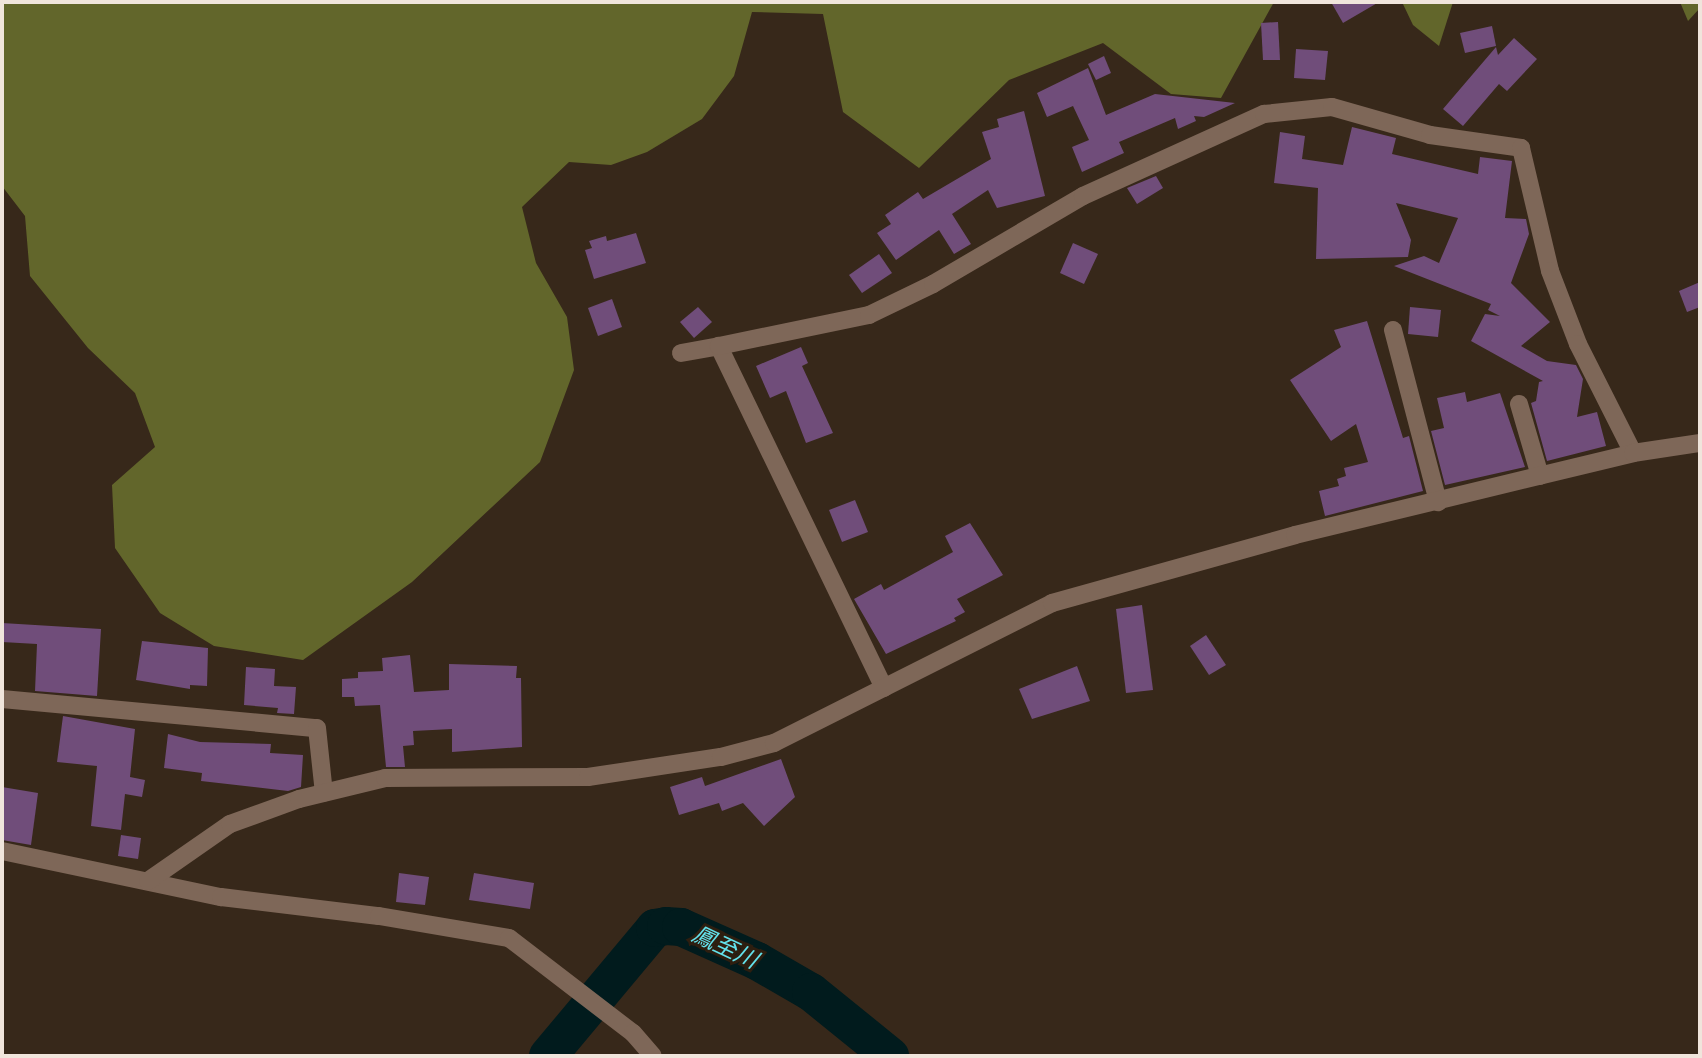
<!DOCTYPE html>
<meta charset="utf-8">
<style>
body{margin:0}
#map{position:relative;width:1702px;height:1058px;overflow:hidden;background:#37281a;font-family:Jost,"Noto Sans JP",sans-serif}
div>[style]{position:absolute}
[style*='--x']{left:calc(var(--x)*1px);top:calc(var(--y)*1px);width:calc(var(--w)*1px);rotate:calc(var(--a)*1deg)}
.forest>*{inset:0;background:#62662b}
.river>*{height:38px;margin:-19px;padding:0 19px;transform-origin:19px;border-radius:19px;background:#011b1d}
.building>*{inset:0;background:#704d7a}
.minor>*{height:18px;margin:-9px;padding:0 9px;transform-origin:9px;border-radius:9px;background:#7e6758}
span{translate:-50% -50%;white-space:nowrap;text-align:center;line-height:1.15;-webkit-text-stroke:6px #2d1e10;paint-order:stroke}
.water-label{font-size:23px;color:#63e2ec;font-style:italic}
.frame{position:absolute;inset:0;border:4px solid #f0e5dc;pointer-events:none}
</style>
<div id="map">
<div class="forest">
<i style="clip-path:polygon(2px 2px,1274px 2px,1221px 98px,1171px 94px,1103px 43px,1009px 80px,919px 168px,843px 112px,823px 14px,752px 12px,734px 76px,702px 119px,647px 152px,611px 165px,569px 162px,522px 207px,536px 263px,567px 317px,574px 370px,540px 462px,412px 582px,303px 660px,214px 646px,160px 613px,115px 548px,112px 485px,155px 447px,135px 393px,88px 348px,30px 276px,25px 216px,2px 186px)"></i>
<i style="clip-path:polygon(1402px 2px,1453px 2px,1439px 46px,1413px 25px)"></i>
<i style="clip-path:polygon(1680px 2px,1700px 2px,1700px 8px,1688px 21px)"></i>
</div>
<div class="river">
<i style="--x:548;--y:1056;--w:167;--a:-50.1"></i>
<i style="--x:655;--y:928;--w:11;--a:-10"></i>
<i style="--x:666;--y:926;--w:15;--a:4"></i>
<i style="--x:681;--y:927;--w:83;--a:24.1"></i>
<i style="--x:757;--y:961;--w:62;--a:29.9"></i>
<i style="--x:811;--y:992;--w:102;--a:39"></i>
</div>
<div class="building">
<i style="clip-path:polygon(1331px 2px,1379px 2px,1343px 23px)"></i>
<i style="clip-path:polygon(1278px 22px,1280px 60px,1263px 60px,1261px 23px)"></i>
<i style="clip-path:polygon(1492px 26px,1496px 46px,1465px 53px,1460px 33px)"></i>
<i style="clip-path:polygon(1514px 38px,1537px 59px,1507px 91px,1499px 84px,1463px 126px,1443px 109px,1496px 47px,1498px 55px)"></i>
<i style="clip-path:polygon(1296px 49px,1328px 51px,1325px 80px,1294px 78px)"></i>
<i style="clip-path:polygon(1104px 56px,1111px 73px,1096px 80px,1088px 64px)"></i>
<i style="clip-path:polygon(1088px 68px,1106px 115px,1155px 94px,1235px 103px,1204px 117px,1194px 116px,1196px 121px,1178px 129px,1175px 118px,1119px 142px,1124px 153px,1082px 172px,1072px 147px,1089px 140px,1073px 106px,1047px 117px,1037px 93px)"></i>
<i style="clip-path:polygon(1024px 111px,1045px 196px,997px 208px,988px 190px,952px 214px,971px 244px,954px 254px,939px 230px,896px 260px,877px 233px,891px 224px,885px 215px,918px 192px,923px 199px,991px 159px,982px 132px,999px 127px,997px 119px)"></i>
<i style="clip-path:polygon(1352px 127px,1396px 138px,1392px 154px,1478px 174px,1480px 157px,1512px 161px,1505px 218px,1526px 219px,1529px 234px,1511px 283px,1550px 322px,1521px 346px,1547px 361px,1576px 365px,1583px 379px,1577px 417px,1597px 412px,1606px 446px,1547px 461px,1531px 403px,1536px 401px,1539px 382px,1543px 381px,1471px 341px,1485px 314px,1500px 316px,1488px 310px,1491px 304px,1394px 266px,1424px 256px,1439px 263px,1458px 218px,1396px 203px,1411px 240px,1408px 257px,1316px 259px,1318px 188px,1274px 183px,1280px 132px,1305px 136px,1302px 159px,1343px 165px)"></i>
<i style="clip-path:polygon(1156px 176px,1163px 188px,1137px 204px,1127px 188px)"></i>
<i style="clip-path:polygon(636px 233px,646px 263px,594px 279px,585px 250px,592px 248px,589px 241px,606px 236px,607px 241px)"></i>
<i style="clip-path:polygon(1073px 243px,1098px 254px,1084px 284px,1060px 273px)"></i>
<i style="clip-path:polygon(879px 254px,892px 273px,862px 293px,849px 275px)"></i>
<i style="clip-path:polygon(1700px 282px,1700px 307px,1687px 312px,1679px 291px)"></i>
<i style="clip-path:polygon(612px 299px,622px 327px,598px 336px,588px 308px)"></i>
<i style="clip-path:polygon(698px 307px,712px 322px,694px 338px,680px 322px)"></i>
<i style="clip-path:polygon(1410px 307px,1441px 310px,1438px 337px,1408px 334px)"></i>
<i style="clip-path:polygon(1367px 321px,1403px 438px,1409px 436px,1423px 491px,1325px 516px,1319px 491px,1339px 486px,1337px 479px,1346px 476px,1344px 468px,1368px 462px,1356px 424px,1331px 441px,1290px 380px,1341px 347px,1334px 330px)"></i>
<i style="clip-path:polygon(801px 347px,808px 363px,802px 366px,833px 433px,806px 443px,786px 391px,770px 398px,756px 366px)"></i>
<i style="clip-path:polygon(1465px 392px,1467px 402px,1500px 393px,1525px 467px,1445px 485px,1431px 431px,1444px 428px,1437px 398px)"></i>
<i style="clip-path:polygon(855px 500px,868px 532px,842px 542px,829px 510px)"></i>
<i style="clip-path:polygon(970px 523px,1003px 575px,957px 599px,965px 612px,954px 618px,956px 621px,886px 654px,854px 599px,881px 584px,884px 590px,953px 552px,945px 536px)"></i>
<i style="clip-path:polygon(1142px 605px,1153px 690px,1126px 693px,1116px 609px)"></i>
<i style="clip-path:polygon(2px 623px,101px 629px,97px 696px,35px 691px,37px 644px,2px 642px)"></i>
<i style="clip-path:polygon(1206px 635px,1226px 665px,1209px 675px,1190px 646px)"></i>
<i style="clip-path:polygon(142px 641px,208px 648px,207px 686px,190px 685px,190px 689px,136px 680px)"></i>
<i style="clip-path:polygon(410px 655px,414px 692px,449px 690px,449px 664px,517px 666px,516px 678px,521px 678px,522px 747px,452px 752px,452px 729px,413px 731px,414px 745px,403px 746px,405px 767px,386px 767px,380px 705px,355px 706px,354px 697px,342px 697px,342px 679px,358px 678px,358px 672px,383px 671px,382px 658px)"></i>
<i style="clip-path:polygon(1077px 666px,1090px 701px,1032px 719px,1019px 689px)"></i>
<i style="clip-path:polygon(246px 667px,275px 669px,274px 686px,296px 687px,294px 714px,277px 713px,278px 708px,244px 705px)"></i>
<i style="clip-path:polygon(63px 716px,135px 729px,130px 777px,145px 780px,142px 797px,125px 794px,121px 830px,91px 826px,97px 766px,57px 762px)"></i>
<i style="clip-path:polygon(168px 734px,200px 742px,271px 744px,270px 753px,303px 755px,301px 787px,288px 791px,201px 781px,202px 773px,164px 768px)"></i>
<i style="clip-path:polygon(781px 759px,795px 797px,764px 826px,743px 803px,722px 811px,719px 803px,679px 815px,670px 787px,702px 777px,705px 786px)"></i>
<i style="clip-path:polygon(2px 787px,38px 793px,31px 845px,2px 840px)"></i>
<i style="clip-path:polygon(121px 835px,141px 838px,138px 859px,118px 856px)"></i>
<i style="clip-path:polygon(399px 873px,429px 877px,425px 905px,396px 902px)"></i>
<i style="clip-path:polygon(474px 873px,534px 883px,530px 909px,469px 900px)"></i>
</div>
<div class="minor">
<i style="--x:1393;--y:330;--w:178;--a:75.3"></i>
<i style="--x:681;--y:353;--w:39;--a:-10"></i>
<i style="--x:1519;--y:404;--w:75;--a:73.7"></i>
<i style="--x:884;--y:688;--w:380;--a:-115.8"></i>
<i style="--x:719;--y:346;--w:153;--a:-11.7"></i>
<i style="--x:869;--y:315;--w:71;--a:-25.8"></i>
<i style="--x:933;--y:284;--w:174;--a:-30.4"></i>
<i style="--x:1083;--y:196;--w:199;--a:-24.4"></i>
<i style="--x:1264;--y:114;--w:68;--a:-5.9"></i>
<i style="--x:1332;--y:107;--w:102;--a:15.9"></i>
<i style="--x:1430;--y:135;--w:92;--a:8.1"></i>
<i style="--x:1521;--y:148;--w:126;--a:76.7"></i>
<i style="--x:1550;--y:271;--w:78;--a:69"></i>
<i style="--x:1578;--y:344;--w:122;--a:63.2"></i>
<i style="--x:2;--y:699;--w:316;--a:5.3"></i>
<i style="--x:317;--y:728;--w:65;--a:83.9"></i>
<i style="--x:2;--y:851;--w:224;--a:11.9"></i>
<i style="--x:221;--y:897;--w:159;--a:6.9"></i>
<i style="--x:379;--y:916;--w:132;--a:9.6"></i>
<i style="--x:509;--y:938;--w:156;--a:37.5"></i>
<i style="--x:633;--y:1033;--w:30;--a:49"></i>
<i style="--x:148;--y:881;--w:100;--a:-34.8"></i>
<i style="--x:230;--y:824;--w:73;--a:-19.9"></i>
<i style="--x:299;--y:799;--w:89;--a:-13.7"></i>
<i style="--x:385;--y:778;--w:203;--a:-0.3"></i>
<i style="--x:588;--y:777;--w:134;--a:-8.6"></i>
<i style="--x:721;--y:757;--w:55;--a:-14.8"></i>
<i style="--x:774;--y:743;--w:311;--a:-26.7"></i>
<i style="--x:1052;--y:603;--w:252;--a:-15.6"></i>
<i style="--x:1295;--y:535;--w:348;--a:-13.6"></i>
<i style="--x:1633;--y:453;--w:68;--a:-8.5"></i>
</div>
<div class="water-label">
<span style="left:725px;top:947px;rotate:25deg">鳳至川</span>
</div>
<div class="frame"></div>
</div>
